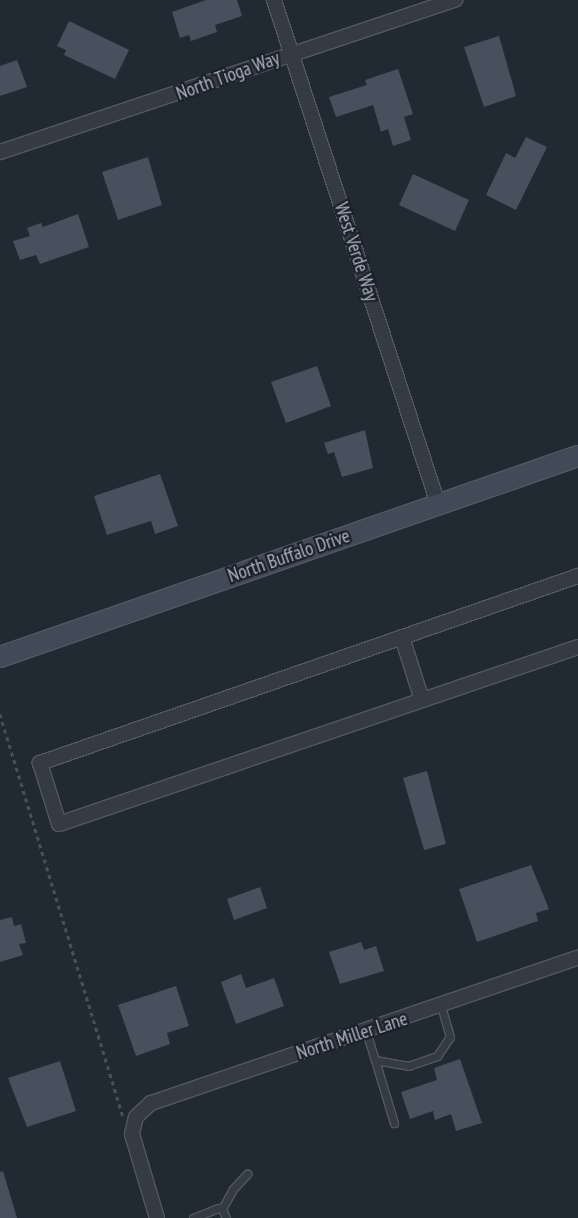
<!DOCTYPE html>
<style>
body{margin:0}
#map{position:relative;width:578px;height:1218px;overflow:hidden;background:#212933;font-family:"PT Sans Narrow",sans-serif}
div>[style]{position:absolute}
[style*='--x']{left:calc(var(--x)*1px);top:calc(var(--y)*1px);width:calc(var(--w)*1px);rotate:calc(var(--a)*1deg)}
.building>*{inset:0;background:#48505d}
.path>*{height:2.5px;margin-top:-1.25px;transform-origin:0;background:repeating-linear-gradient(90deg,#455356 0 4px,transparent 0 8px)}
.roads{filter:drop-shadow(1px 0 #525862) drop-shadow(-1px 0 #525862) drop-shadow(0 1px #525862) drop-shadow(0 -1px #525862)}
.lane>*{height:7px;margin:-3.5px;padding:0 3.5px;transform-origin:3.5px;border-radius:3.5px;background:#343b44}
.street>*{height:14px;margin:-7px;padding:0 7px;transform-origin:7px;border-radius:7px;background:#343b44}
.secondary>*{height:20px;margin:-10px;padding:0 10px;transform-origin:10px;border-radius:10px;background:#434a57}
span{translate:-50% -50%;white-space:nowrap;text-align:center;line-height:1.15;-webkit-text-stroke:4.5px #1a2029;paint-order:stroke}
.street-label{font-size:19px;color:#afb5c1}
</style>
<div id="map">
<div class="building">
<i style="clip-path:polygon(206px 0,237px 0,242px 16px,215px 25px,217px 32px,191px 41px,189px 35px,180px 38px,172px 12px)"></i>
<i style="clip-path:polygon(69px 21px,129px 50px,115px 79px,64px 55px,66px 50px,57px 46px)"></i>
<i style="clip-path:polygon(499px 36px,516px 96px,484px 107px,464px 47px)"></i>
<i style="clip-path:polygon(17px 60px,27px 87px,0 96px,0 66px)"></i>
<i style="clip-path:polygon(398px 69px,413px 114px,404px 117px,411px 140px,393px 146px,388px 129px,381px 132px,373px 105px,336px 117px,329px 97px,367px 85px,365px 80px)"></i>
<i style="clip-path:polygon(526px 137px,547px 147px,516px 210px,486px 195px,506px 153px,515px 158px)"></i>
<i style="clip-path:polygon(148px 157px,162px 205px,118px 220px,102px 172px)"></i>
<i style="clip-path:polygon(413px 174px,469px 200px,455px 231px,399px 205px)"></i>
<i style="clip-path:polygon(78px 214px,89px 247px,40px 264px,36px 255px,20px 260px,13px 241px,30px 236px,27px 228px,41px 223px,43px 227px)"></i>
<i style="clip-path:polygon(317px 366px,331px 406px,286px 423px,271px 382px)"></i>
<i style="clip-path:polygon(365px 430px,373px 468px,342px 477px,334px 452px,328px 454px,324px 443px)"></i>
<i style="clip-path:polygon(160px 474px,178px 526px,155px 534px,151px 521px,107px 535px,94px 496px)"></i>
<i style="clip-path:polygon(427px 771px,446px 844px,424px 850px,403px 778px)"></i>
<i style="clip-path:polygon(531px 865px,549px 909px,536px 913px,538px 921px,477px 942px,459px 889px)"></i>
<i style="clip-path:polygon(260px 887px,267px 908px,234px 920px,227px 899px)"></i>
<i style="clip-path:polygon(12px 917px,14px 926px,21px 924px,26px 943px,19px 944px,23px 955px,0 962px,0 920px)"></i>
<i style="clip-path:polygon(361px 942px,364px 950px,376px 946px,384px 971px,340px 984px,329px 952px)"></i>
<i style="clip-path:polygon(241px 974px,246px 988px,274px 978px,284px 1006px,236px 1024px,221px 982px)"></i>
<i style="clip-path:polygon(176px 986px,189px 1026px,167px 1033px,170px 1044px,136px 1056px,118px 1005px)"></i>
<i style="clip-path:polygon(460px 1059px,482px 1123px,456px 1131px,451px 1114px,435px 1120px,433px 1111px,410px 1119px,401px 1092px,437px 1080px,434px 1068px)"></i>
<i style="clip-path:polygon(60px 1061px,76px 1111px,27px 1127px,8px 1078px)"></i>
<i style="clip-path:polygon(3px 1171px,17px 1218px,0 1218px,0 1172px)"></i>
</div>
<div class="path">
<i style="--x:0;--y:714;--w:420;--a:73"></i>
</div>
<div class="roads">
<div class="lane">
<i style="--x:366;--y:1031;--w:30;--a:73"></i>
<i style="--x:375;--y:1060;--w:34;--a:10"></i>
<i style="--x:408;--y:1066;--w:31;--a:-19"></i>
<i style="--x:437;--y:1056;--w:23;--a:-56"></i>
<i style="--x:450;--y:1037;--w:32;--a:-106"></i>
<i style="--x:375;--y:1060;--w:66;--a:73.2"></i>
<i style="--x:222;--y:1209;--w:23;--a:-61"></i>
<i style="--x:233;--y:1189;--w:21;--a:-47"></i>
<i style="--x:193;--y:1218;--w:27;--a:-22"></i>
<i style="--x:218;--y:1208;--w:4;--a:14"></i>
<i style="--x:222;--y:1209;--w:10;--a:66"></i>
</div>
<div class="street">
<i style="--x:274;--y:0;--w:530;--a:71.98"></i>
<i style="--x:0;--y:152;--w:480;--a:-18.5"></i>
<i style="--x:578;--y:576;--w:570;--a:160.83"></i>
<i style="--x:40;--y:763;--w:64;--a:72.7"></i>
<i style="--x:59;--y:824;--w:548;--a:-18.83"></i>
<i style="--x:402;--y:637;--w:66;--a:72.4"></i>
<i style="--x:157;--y:1218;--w:88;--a:-106.6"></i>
<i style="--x:132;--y:1134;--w:17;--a:-77"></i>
<i style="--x:136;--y:1117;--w:21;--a:-43"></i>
<i style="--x:151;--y:1103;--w:451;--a:-18.8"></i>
</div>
<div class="secondary">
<i style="--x:0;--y:657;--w:612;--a:-19.18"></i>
</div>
</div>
<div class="street-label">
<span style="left:228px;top:76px;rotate:-20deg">North Tioga Way</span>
<span style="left:356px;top:252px;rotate:72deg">West Verde Way</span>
<span style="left:289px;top:556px;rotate:-19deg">North Buffalo Drive</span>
<span style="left:352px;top:1036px;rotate:-18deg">North Miller Lane</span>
</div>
</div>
